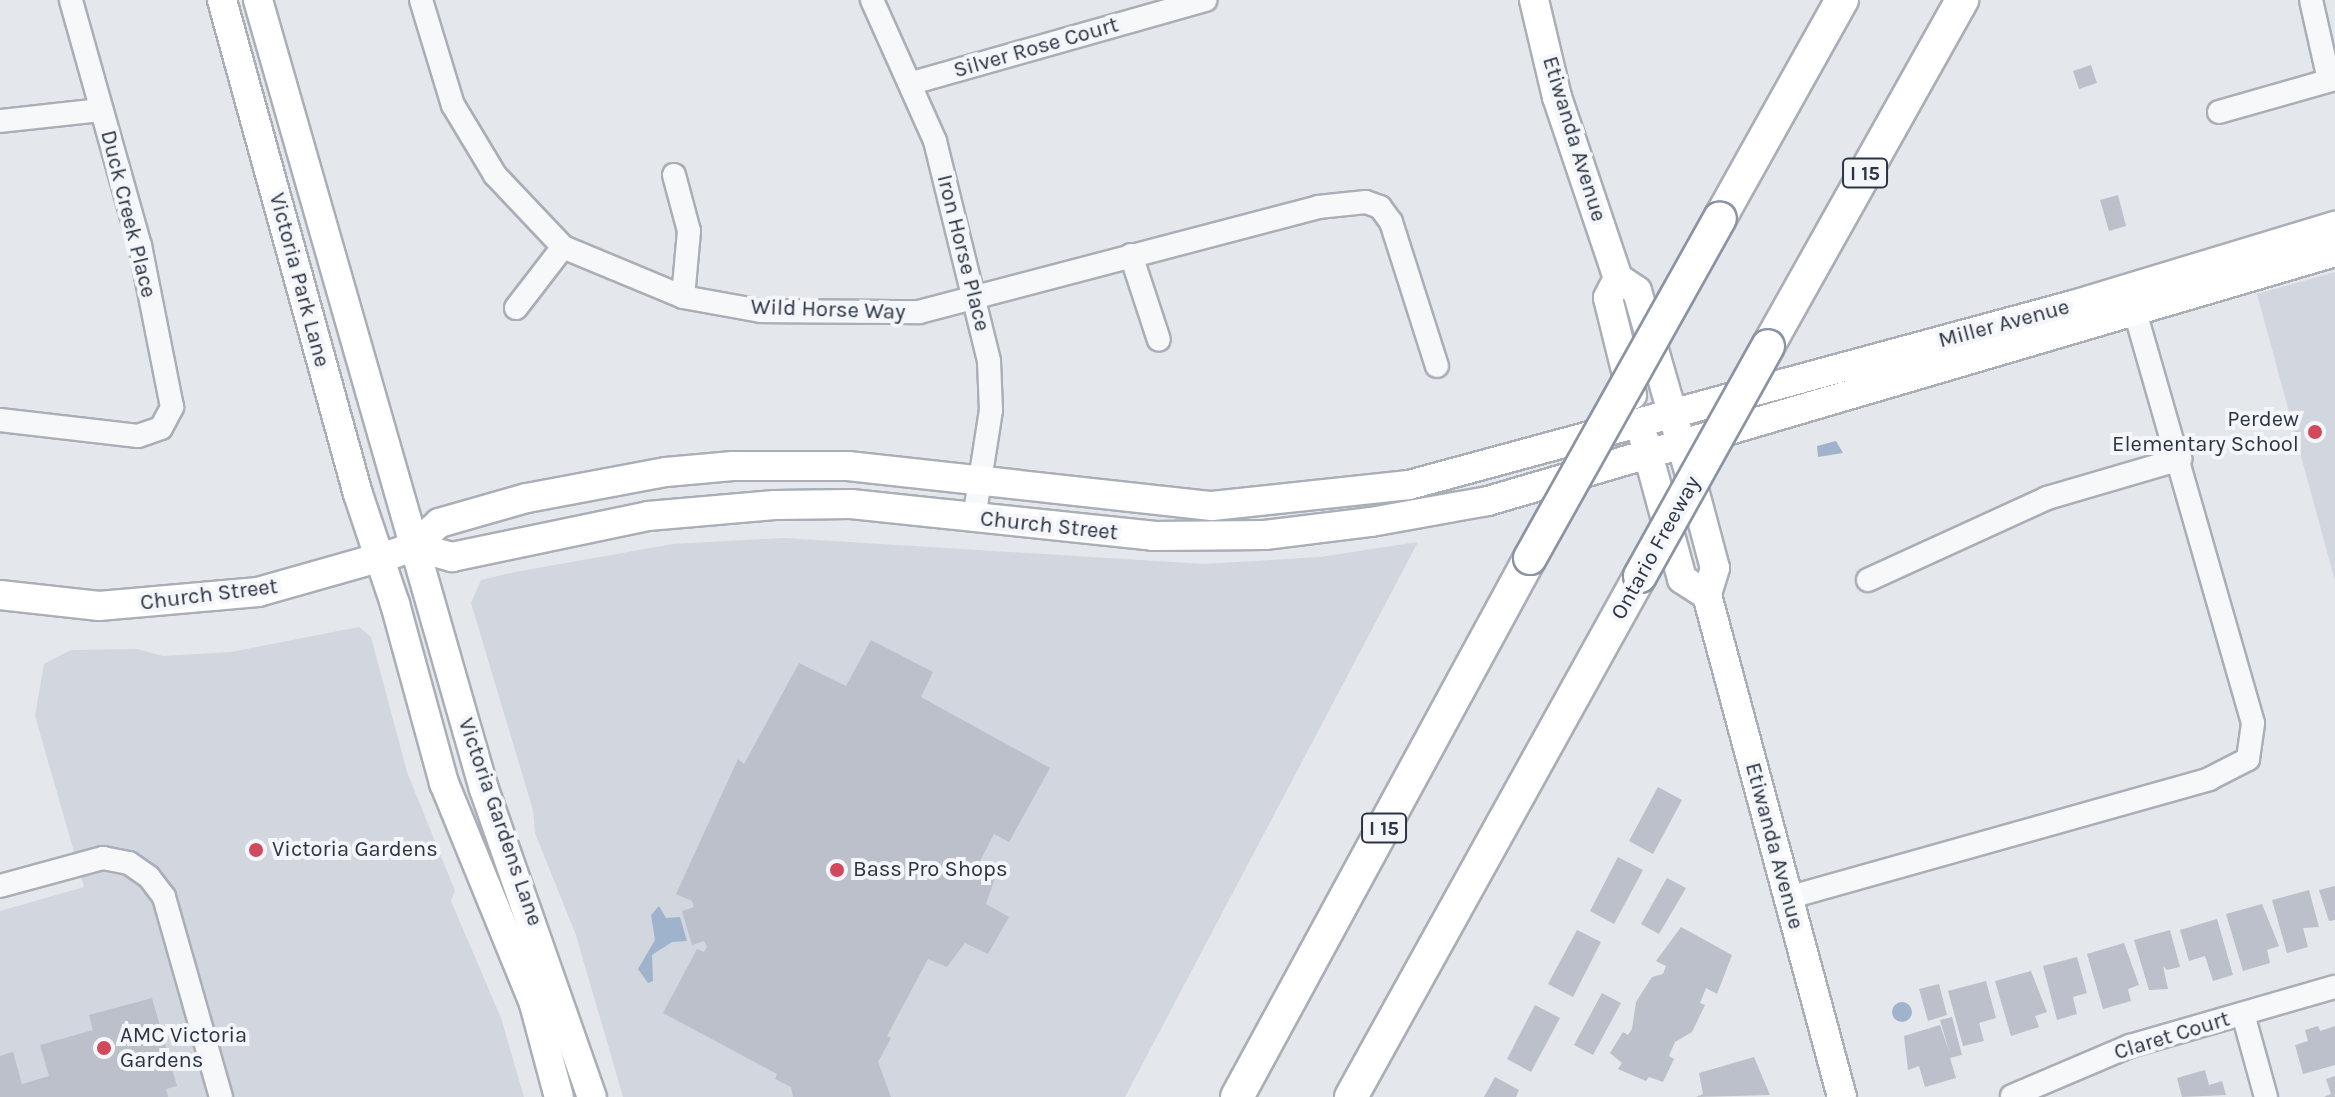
<!DOCTYPE html>
<style>
body{margin:0}
#map{position:relative;width:2335px;height:1097px;overflow:hidden;background:#e4e7ec;font-family:Karla,sans-serif}
div>[style]{position:absolute}
[style*='--x']{left:calc(var(--x)*1px);top:calc(var(--y)*1px);width:calc(var(--w)*1px);rotate:calc(var(--a)*1deg)}
.built>*{inset:0;background:#d2d6de}
.water>*{inset:0;background:#9fb4cc}
.round{border-radius:50%}
.building>*{inset:0;background:#bbc0ca}
.roads{filter:drop-shadow(2px 0 #a9aeb7) drop-shadow(-2px 0 #a9aeb7) drop-shadow(0 2px #a9aeb7) drop-shadow(0 -2px #a9aeb7)}
.minor>*{height:22px;margin:-11px;padding:0 11px;transform-origin:11px;border-radius:11px;background:#f7f8fa}
.major>*{height:28px;margin:-14px;padding:0 14px;transform-origin:14px;border-radius:14px;background:#fff}
.highway>*{height:32px;margin:-16px;padding:0 16px;transform-origin:16px;border-radius:16px;background:#fff}
.bridges{filter:drop-shadow(2px 0 #8b94a3) drop-shadow(-2px 0 #8b94a3) drop-shadow(0 2px #8b94a3) drop-shadow(0 -2px #8b94a3)}
.highway-bridge>*{height:32px;margin:-16px;padding:0 16px;transform-origin:16px;border-radius:16px;background:#fff}
.dots>*{width:22px;height:22px;translate:-50% -50%;box-sizing:border-box;border:4px solid #f4f6f9;border-radius:50%}
span{translate:-50% -50%;white-space:nowrap;text-align:center;line-height:1.15;-webkit-text-stroke:8px #f4f6f9;paint-order:stroke}
.shield-label span{padding:2px 6px;background:#f4f6f9;border:2px solid;border-radius:6px;-webkit-text-stroke-width:0}
.shield-label{font-size:20px;color:#2b3445;font-weight:700}
.street-label{font-size:22px;color:#2b3445}
.poi-label{font-size:22px;color:#2b3445}
.right{translate:-100% -50%;text-align:right}
.left{translate:0 -50%;text-align:left}
</style>
<div id="map">
<div class="built">
<i style="clip-path:polygon(2335px 272px,2335px 581px,2257px 294px)"></i>
<i style="clip-path:polygon(784px 538px,1204px 564px,1320px 557px,1418px 542px,1125px 1097px,623px 1097px,576px 935px,535px 833px,533px 810px,471px 603px,481px 580px,515px 572px,673px 544px)"></i>
<i style="clip-path:polygon(359px 627px,371px 637px,407px 772px,455px 891px,451px 901px,501px 1018px,524px 1097px,0 1097px,0 911px,84px 887px,35px 716px,44px 664px,71px 650px,137px 649px,163px 656px,231px 652px)"></i>
</div>
<div class="water">
<i style="clip-path:polygon(1836px 441px,1843px 453px,1818px 457px,1817px 446px)"></i>
<i style="clip-path:polygon(659px 906px,666px 918px,680px 917px,687px 941px,672px 942px,652px 955px,653px 981px,648px 983px,638px 969px,655px 940px,651px 915px)"></i>
<i class="round" style="left:1892px;top:1002px;width:20px;height:20px"></i>
</div>
<div class="building">
<i style="clip-path:polygon(2091px 65px,2097px 83px,2079px 89px,2073px 71px)"></i>
<i style="clip-path:polygon(2118px 195px,2126px 226px,2109px 231px,2100px 200px)"></i>
<i style="clip-path:polygon(871px 640px,933px 672px,921px 697px,1050px 768px,1009px 842px,994px 834px,978px 865px,996px 875px,986px 904px,1009px 917px,988px 954px,965px 943px,947px 967px,928px 959px,887px 1036px,891px 1038px,878px 1062px,891px 1097px,793px 1097px,791px 1087px,775px 1079px,777px 1074px,663px 1013px,697px 949px,704px 952px,707px 947px,704px 941px,692px 945px,682px 911px,694px 907px,692px 901px,676px 894px,738px 759px,744px 764px,799px 663px,846px 686px)"></i>
<i style="clip-path:polygon(1658px 787px,1682px 800px,1653px 854px,1629px 841px)"></i>
<i style="clip-path:polygon(1618px 857px,1643px 870px,1614px 924px,1590px 911px)"></i>
<i style="clip-path:polygon(1667px 878px,1686px 888px,1659px 934px,1641px 924px)"></i>
<i style="clip-path:polygon(2335px 886px,2335px 920px,2329px 921px,2319px 890px)"></i>
<i style="clip-path:polygon(2309px 890px,2319px 927px,2303px 928px,2308px 947px,2287px 953px,2272px 900px)"></i>
<i style="clip-path:polygon(2262px 904px,2279px 946px,2267px 950px,2270px 963px,2243px 971px,2226px 914px)"></i>
<i style="clip-path:polygon(2217px 919px,2233px 975px,2213px 981px,2205px 956px,2189px 961px,2180px 930px)"></i>
<i style="clip-path:polygon(1681px 927px,1732px 955px,1717px 994px,1706px 988px,1700px 1003px,1705px 1005px,1692px 1032px,1675px 1042px,1669px 1056px,1674px 1059px,1663px 1082px,1649px 1077px,1646px 1081px,1618px 1069px,1622px 1063px,1610px 1053px,1623px 1032px,1628px 1035px,1632px 1029px,1636px 1002px,1652px 977px,1663px 974px,1666px 966px,1656px 961px)"></i>
<i style="clip-path:polygon(1577px 930px,1601px 942px,1573px 997px,1548px 984px)"></i>
<i style="clip-path:polygon(2170px 930px,2180px 967px,2167px 970px,2163px 966px,2168px 989px,2149px 990px,2134px 940px)"></i>
<i style="clip-path:polygon(2124px 943px,2139px 985px,2128px 989px,2131px 1001px,2103px 1009px,2087px 954px)"></i>
<i style="clip-path:polygon(2077px 957px,2087px 993px,2073px 997px,2077px 1014px,2057px 1020px,2043px 966px)"></i>
<i style="clip-path:polygon(2031px 971px,2047px 1012px,2035px 1016px,2039px 1027px,2011px 1036px,1995px 981px)"></i>
<i style="clip-path:polygon(1986px 981px,1996px 1018px,1979px 1023px,1984px 1041px,1963px 1046px,1948px 991px)"></i>
<i style="clip-path:polygon(1939px 984px,1947px 1015px,1928px 1021px,1919px 989px)"></i>
<i style="clip-path:polygon(1602px 993px,1621px 1003px,1593px 1055px,1574px 1045px)"></i>
<i style="clip-path:polygon(152px 998px,177px 1086px,166px 1089px,168px 1097px,0 1097px,0 1056px,13px 1052px,22px 1084px,49px 1076px,40px 1045px,93px 1030px,89px 1015px)"></i>
<i style="clip-path:polygon(1535px 1005px,1560px 1018px,1531px 1072px,1507px 1059px)"></i>
<i style="clip-path:polygon(1952px 1017px,1962px 1055px,1950px 1058px,1956px 1078px,1925px 1087px,1919px 1066px,1908px 1070px,1904px 1036px,1940px 1025px,1950px 1054px,1940px 1020px)"></i>
<i style="clip-path:polygon(2318px 1026px,2320px 1031px,2335px 1026px,2335px 1065px,2303px 1074px,2295px 1045px,2308px 1041px,2305px 1030px)"></i>
<i style="clip-path:polygon(1754px 1057px,1770px 1095px,1696px 1097px,1703px 1094px,1699px 1073px)"></i>
<i style="clip-path:polygon(2205px 1070px,2209px 1085px,2222px 1081px,2226px 1095px,2182px 1097px,2177px 1078px)"></i>
<i style="clip-path:polygon(2335px 1076px,2335px 1097px,2324px 1097px,2331px 1094px,2326px 1079px)"></i>
<i style="clip-path:polygon(1495px 1077px,1519px 1090px,1516px 1097px,1484px 1097px)"></i>
</div>
<div class="roads">
<div class="minor">
<i style="--x:421;--y:0;--w:110;--a:73.1"></i>
<i style="--x:453;--y:105;--w:82;--a:59"></i>
<i style="--x:495;--y:175;--w:99;--a:46.6"></i>
<i style="--x:563;--y:247;--w:130;--a:22.6"></i>
<i style="--x:683;--y:297;--w:79;--a:10.2"></i>
<i style="--x:761;--y:311;--w:158;--a:0.4"></i>
<i style="--x:919;--y:312;--w:413;--a:-14.7"></i>
<i style="--x:1318;--y:207;--w:48;--a:-5.9"></i>
<i style="--x:1366;--y:202;--w:15;--a:20"></i>
<i style="--x:1380;--y:207;--w:19;--a:54"></i>
<i style="--x:1391;--y:222;--w:151;--a:72.3"></i>
<i style="--x:872;--y:0;--w:154;--a:65.9"></i>
<i style="--x:935;--y:141;--w:227;--a:76.2"></i>
<i style="--x:989;--y:361;--w:49;--a:87.7"></i>
<i style="--x:991;--y:410;--w:110;--a:98.9"></i>
<i style="--x:2311;--y:0;--w:82;--a:77.3"></i>
<i style="--x:912;--y:83;--w:305;--a:-15.8"></i>
<i style="--x:2219;--y:112;--w:121;--a:-15.9"></i>
<i style="--x:0;--y:121;--w:102;--a:-6.2"></i>
<i style="--x:674;--y:175;--w:58;--a:75"></i>
<i style="--x:689;--y:231;--w:66;--a:95.2"></i>
<i style="--x:1131;--y:255;--w:89;--a:71.8"></i>
<i style="--x:516;--y:308;--w:77;--a:-52.4"></i>
<i style="--x:0;--y:420;--w:139;--a:6.6"></i>
<i style="--x:138;--y:436;--w:24;--a:-19"></i>
<i style="--x:161;--y:428;--w:24;--a:-62"></i>
<i style="--x:172;--y:407;--w:164;--a:-101.2"></i>
<i style="--x:140;--y:246;--w:255;--a:-105.7"></i>
<i style="--x:1868;--y:580;--w:197;--a:-24.6"></i>
<i style="--x:2047;--y:498;--w:139;--a:-16.3"></i>
<i style="--x:0;--y:886;--w:107;--a:-15.2"></i>
<i style="--x:103;--y:858;--w:26;--a:11"></i>
<i style="--x:129;--y:863;--w:24;--a:35"></i>
<i style="--x:149;--y:877;--w:25;--a:53"></i>
<i style="--x:164;--y:897;--w:208;--a:74.1"></i>
<i style="--x:1787;--y:898;--w:438;--a:-15.7"></i>
<i style="--x:2209;--y:779;--w:44;--a:-27.1"></i>
<i style="--x:2248;--y:759;--w:36;--a:-82"></i>
<i style="--x:2253;--y:723;--w:443;--a:-106"></i>
<i style="--x:2243;--y:1014;--w:86;--a:74.5"></i>
<i style="--x:2012;--y:1096;--w:128;--a:-23"></i>
<i style="--x:2130;--y:1046;--w:213;--a:-16.1"></i>
</div>
<div class="major">
<i style="--x:222;--y:0;--w:512;--a:74.61"></i>
<i style="--x:358;--y:494;--w:116;--a:71.4"></i>
<i style="--x:395;--y:604;--w:186;--a:74.7"></i>
<i style="--x:444;--y:783;--w:239;--a:67.8"></i>
<i style="--x:534;--y:1004;--w:96;--a:75"></i>
<i style="--x:258;--y:0;--w:821;--a:74.02"></i>
<i style="--x:484;--y:789;--w:326;--a:70.7"></i>
<i style="--x:1534;--y:0;--w:100;--a:76.7"></i>
<i style="--x:1557;--y:97;--w:191;--a:71.4"></i>
<i style="--x:1618;--y:278;--w:23;--a:34"></i>
<i style="--x:1637;--y:291;--w:195;--a:73.9"></i>
<i style="--x:1691;--y:478;--w:93;--a:75.1"></i>
<i style="--x:1715;--y:568;--w:28;--a:107"></i>
<i style="--x:1707;--y:595;--w:520;--a:74.95"></i>
<i style="--x:1618;--y:278;--w:22;--a:117"></i>
<i style="--x:1608;--y:298;--w:100;--a:76.1"></i>
<i style="--x:1644;--y:439;--w:145;--a:74.8"></i>
<i style="--x:1682;--y:579;--w:30;--a:33"></i>
<i style="--x:413;--y:546;--w:41;--a:15.8"></i>
<i style="--x:452;--y:557;--w:200;--a:-11.8"></i>
<i style="--x:648;--y:516;--w:127;--a:-5"></i>
<i style="--x:775;--y:505;--w:76;--a:-0.8"></i>
<i style="--x:851;--y:504;--w:304;--a:6"></i>
<i style="--x:1153;--y:536;--w:112;--a:-0.5"></i>
<i style="--x:1265;--y:535;--w:107;--a:-7"></i>
<i style="--x:1371;--y:522;--w:119;--a:-10.2"></i>
<i style="--x:1488;--y:501;--w:883;--a:-16.38"></i>
<i style="--x:0;--y:595;--w:100;--a:6.3"></i>
<i style="--x:99;--y:606;--w:160;--a:-5"></i>
<i style="--x:258;--y:592;--w:143;--a:-15.8"></i>
<i style="--x:396;--y:553;--w:18;--a:-22"></i>
<i style="--x:413;--y:546;--w:35;--a:-41"></i>
<i style="--x:439;--y:523;--w:91;--a:-15.9"></i>
<i style="--x:527;--y:498;--w:141;--a:-10.6"></i>
<i style="--x:666;--y:472;--w:67;--a:-5.1"></i>
<i style="--x:733;--y:466;--w:115;--a:0"></i>
<i style="--x:848;--y:466;--w:366;--a:6.3"></i>
<i style="--x:1212;--y:506;--w:198;--a:-6.1"></i>
<i style="--x:1409;--y:485;--w:688;--a:-15.17"></i>
<i style="--x:2073;--y:305;--w:274;--a:-16.8"></i>
</div>
<div class="highway">
<i style="--x:1720;--y:218;--w:250;--a:-60.8"></i>
<i style="--x:1768;--y:346;--w:397;--a:-60.7"></i>
<i style="--x:1237;--y:1097;--w:613;--a:-61.47"></i>
<i style="--x:1351;--y:1097;--w:596;--a:-60.98"></i>
</div>
</div>
<div class="bridges">
<div class="highway-bridge">
<i style="--x:1530;--y:558;--w:389;--a:-60.8"></i>
<i style="--x:1640;--y:576;--w:263;--a:-60.9"></i>
</div>
</div>
<div class="dots">
<i style="left:2315px;top:432px;background:#d1495b"></i>
<i style="left:256px;top:850px;background:#d1495b"></i>
<i style="left:837px;top:870px;background:#d1495b"></i>
<i style="left:104px;top:1048px;background:#d1495b"></i>
</div>
<div class="shield-label">
<span style="left:1865px;top:173px">I 15</span>
<span style="left:1384px;top:828px">I 15</span>
</div>
<div class="street-label">
<span style="left:1036px;top:48px;rotate:-16deg">Silver Rose Court</span>
<span style="left:1574px;top:139px;rotate:73deg">Etiwanda Avenue</span>
<span style="left:128px;top:214px;rotate:76deg">Duck Creek Place</span>
<span style="left:963px;top:253px;rotate:76deg">Iron Horse Place</span>
<span style="left:299px;top:280px;rotate:75deg">Victoria Park Lane</span>
<span style="left:828px;top:310px;rotate:2deg">Wild Horse Way</span>
<span style="left:2004px;top:324px;rotate:-15deg">Miller Avenue</span>
<span style="left:1049px;top:526px;rotate:6deg">Church Street</span>
<span style="left:1656px;top:548px;rotate:-61deg">Ontario Freeway</span>
<span style="left:209px;top:595px;rotate:-7deg">Church Street</span>
<span style="left:500px;top:822px;rotate:71deg">Victoria Gardens Lane</span>
<span style="left:1774px;top:846px;rotate:75deg">Etiwanda Avenue</span>
<span style="left:2172px;top:1036px;rotate:-17deg">Claret Court</span>
</div>
<div class="poi-label">
<span class="right" style="left:2299px;top:432px">Perdew<br>Elementary School</span>
<span class="left" style="left:272px;top:850px">Victoria Gardens</span>
<span class="left" style="left:853px;top:870px">Bass Pro Shops</span>
<span class="left" style="left:120px;top:1048px">AMC Victoria<br>Gardens</span>
</div>
</div>
